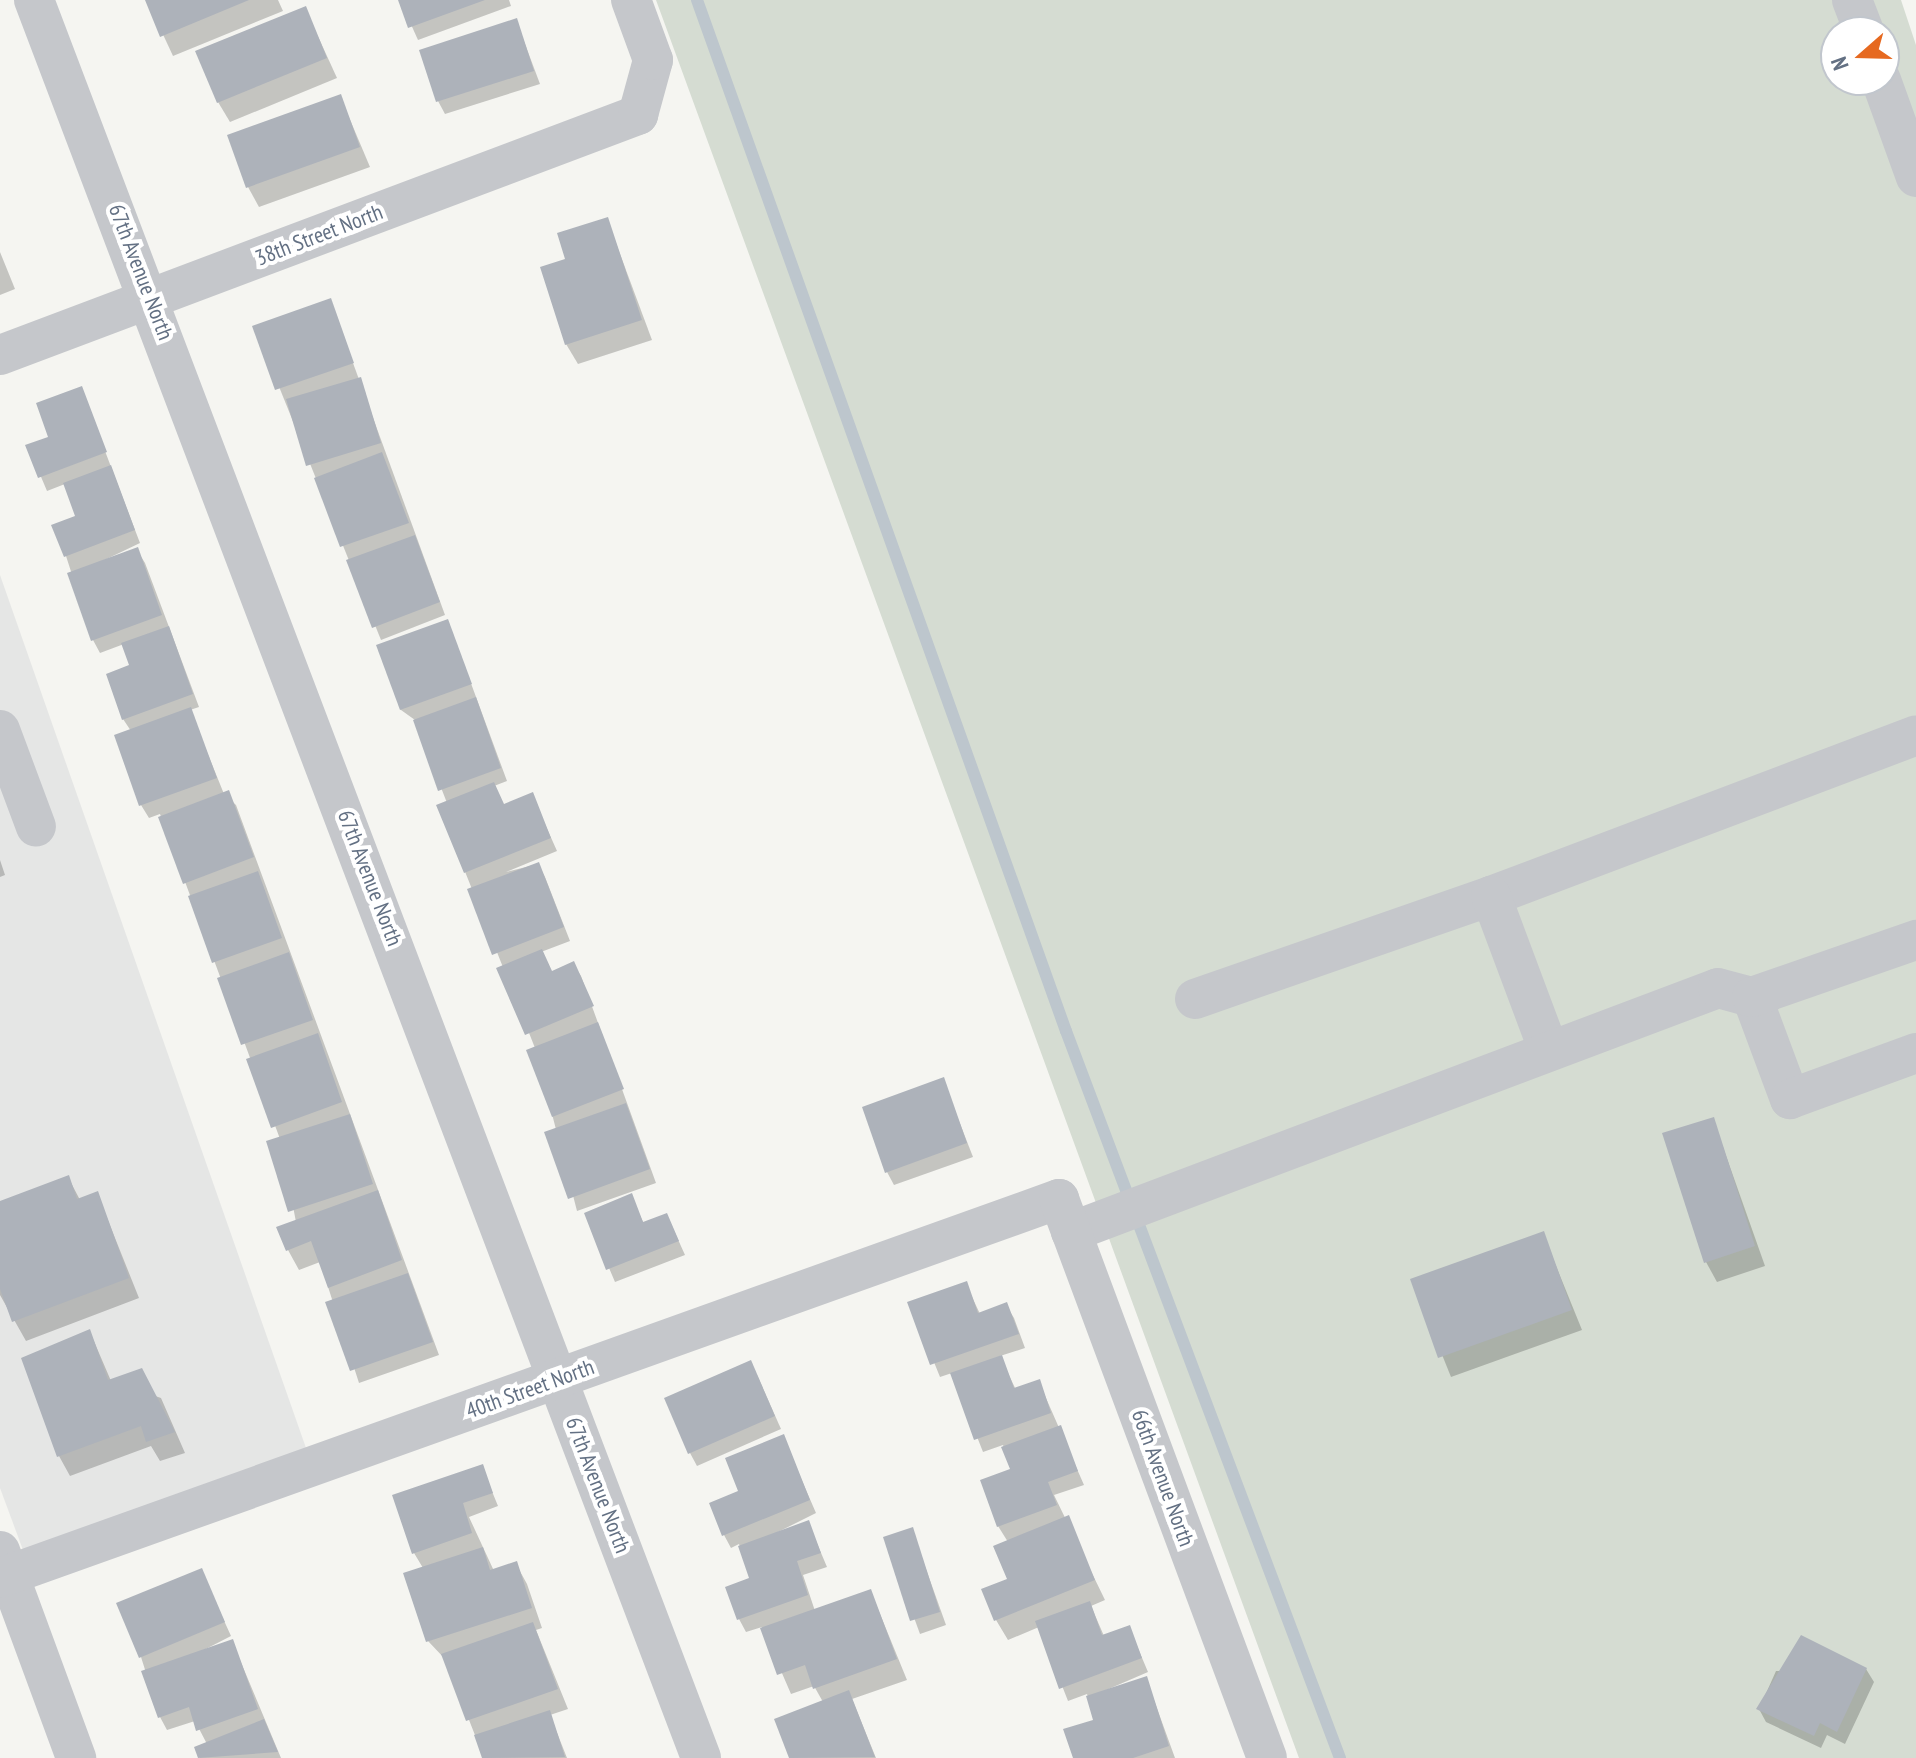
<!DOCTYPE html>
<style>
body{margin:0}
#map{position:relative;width:1916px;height:1758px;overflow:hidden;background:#f5f5f1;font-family:"PT Sans Narrow",sans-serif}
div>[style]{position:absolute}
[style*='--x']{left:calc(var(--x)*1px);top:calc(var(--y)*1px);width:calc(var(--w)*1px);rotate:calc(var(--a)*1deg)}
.built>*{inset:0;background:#e5e6e5}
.green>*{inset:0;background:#d5dcd2}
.shadow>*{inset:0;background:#0003}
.stream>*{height:12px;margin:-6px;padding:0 6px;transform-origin:6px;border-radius:6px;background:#bdc6cd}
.building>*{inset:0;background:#adb2ba}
.minor>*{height:40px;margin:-20px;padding:0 20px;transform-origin:20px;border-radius:20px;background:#c5c7cb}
span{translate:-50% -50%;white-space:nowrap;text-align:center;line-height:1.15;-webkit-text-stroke:8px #fff;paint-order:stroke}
.street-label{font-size:22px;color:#637083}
.north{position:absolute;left:1820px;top:16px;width:80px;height:80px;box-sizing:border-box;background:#fff;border:2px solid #c1c6cd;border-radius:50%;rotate:250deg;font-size:22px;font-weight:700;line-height:32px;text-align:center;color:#637083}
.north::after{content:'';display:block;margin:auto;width:28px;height:36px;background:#e66920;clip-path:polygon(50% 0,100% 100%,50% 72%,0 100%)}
</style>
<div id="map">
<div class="built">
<i style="clip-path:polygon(0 575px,306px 1448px,23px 1550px,0 1488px)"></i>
</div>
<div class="green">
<i style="clip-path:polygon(evenodd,656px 0,1901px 0,1916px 45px,1916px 1758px,1299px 1758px,656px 0,1836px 32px,1884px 32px,1884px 80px,1836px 80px,1836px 32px)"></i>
</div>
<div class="shadow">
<i style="clip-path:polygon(147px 0,278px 0,283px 11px,173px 56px)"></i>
<i style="clip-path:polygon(400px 0,509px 0,511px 6px,418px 40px)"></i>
<i style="clip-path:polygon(305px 8px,337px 78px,230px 122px,218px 102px)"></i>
<i style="clip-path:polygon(516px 20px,540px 84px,445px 114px,438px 101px)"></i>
<i style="clip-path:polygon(340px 96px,370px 167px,259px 207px,248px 187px)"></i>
<i style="clip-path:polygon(607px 219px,652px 340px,578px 364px,566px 344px,568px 261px)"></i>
<i style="clip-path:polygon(0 252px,15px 289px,0 295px)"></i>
<i style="clip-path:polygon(330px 300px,445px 615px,381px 640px,255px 327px)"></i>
<i style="clip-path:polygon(81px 388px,140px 543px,92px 566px,137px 550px,145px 563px,199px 707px,190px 710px,224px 794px,236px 805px,439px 1355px,359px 1383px,320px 1262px,299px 1270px,288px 1250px,296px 1222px,280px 1139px,160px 814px,149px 818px,141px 805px,116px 737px,131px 731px,123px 719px,131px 667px,124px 644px,100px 653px,93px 640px,66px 556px,78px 517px,65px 484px,47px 491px,28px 446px,51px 438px)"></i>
<i style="clip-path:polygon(448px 621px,507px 781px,494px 786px,504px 806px,532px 795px,557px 851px,506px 872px,538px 864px,545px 877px,570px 941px,541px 952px,552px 973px,573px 964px,581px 976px,656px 1183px,577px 1211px,535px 1048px,439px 806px,447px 803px,415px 720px,401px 710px,378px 646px)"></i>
<i style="clip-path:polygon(0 860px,5px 875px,0 877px)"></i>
<i style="clip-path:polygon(943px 1080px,973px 1157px,894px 1185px,887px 1172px)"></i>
<i style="clip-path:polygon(1713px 1119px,1765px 1266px,1717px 1282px,1706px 1262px)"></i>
<i style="clip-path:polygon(68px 1177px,80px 1200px,97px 1193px,139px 1298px,26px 1341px,0 1295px,0 1203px)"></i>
<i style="clip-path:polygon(631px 1196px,644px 1224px,667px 1215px,685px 1255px,615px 1282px,586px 1214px)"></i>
<i style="clip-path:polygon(1543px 1234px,1582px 1330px,1451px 1377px,1412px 1280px)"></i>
<i style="clip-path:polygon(966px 1284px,980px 1314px,1006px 1305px,1014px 1318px,1025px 1348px,1000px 1356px,1016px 1390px,1039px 1382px,1084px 1485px,1054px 1495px,1105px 1600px,1091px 1606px,1104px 1636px,1129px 1627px,1148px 1672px,1097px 1694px,1146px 1678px,1175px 1758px,1075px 1758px,1096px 1721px,1087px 1694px,1068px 1701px,1039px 1627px,1008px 1640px,996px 1620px,984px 1590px,1009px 1580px,1008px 1542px,998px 1526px,1012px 1471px,1003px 1445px,983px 1452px,952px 1373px,940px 1377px,910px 1303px)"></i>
<i style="clip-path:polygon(90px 1332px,111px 1381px,161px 1398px,185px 1453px,160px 1461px,151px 1446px,70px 1476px,59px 1456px)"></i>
<i style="clip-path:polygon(757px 1375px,781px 1429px,697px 1466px,690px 1453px)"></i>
<i style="clip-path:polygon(783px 1437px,816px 1513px,770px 1536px,808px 1522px,827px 1567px,803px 1575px,815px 1611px,871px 1592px,907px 1680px,852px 1699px,876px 1758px,791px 1758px,777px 1720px,823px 1702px,814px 1686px,791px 1694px,762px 1627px,746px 1632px,739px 1619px,751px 1580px,739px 1544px,731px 1548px,724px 1535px,741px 1492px)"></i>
<i style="clip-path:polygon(482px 1467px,498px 1506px,469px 1517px,494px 1571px,516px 1564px,527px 1584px,542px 1628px,536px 1630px,568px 1709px,550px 1715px,567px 1758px,484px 1758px,445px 1659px,428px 1641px,423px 1568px,414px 1553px)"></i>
<i style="clip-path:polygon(912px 1530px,946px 1625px,920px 1634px,885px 1538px)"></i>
<i style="clip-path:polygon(201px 1570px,231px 1636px,198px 1653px,232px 1641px,281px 1758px,200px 1758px,196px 1748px,207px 1744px,195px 1721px,167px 1730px,160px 1717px,141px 1657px)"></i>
<i style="clip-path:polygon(1866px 1669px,1874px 1682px,1845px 1744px,1827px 1735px,1821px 1748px,1766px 1722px,1759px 1709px,1776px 1671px)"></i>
</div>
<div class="stream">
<i style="--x:697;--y:0;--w:1095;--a:70.31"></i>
<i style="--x:1066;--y:1031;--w:777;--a:69.35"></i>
</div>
<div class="building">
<i style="clip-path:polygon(145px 0,249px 0,160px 37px)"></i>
<i style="clip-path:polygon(398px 0,485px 0,408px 28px)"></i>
<i style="clip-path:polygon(306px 6px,327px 58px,217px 103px,195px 51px)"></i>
<i style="clip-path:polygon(517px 18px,534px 71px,436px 102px,419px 50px)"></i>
<i style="clip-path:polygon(341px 94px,360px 147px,246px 188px,227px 135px)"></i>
<i style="clip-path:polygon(608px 217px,642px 320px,565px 345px,540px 267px,565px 259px,557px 233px)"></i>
<i style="clip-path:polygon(331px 298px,354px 363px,275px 390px,252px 326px)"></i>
<i style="clip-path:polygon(361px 377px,381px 443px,306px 466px,286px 399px)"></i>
<i style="clip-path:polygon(82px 386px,107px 452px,38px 478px,25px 445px,48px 437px,36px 403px)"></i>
<i style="clip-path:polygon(382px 452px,409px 523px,340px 547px,314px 478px)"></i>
<i style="clip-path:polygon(111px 465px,135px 530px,64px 557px,51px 525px,75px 516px,63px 483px)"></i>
<i style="clip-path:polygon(415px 535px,440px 602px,372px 628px,346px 560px)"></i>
<i style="clip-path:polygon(138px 547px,162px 615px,91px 641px,67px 573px)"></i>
<i style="clip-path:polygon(448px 619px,472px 684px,400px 710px,376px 645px)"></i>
<i style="clip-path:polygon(169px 626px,193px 694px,122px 720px,106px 674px,129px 665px,121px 643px)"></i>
<i style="clip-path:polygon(476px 697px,501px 768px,438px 791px,413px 720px)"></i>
<i style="clip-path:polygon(191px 707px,217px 778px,139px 806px,114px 735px)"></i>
<i style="clip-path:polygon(494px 782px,504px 804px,533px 792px,551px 838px,464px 873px,436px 805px)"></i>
<i style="clip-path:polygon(229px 790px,254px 857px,183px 884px,158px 817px)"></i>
<i style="clip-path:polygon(539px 862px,564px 927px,492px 955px,467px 889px)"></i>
<i style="clip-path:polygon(258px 871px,282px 938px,212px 963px,188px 896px)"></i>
<i style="clip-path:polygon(542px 949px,552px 971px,574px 961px,594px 1006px,525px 1035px,496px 968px)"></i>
<i style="clip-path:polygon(289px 952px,313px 1020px,241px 1045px,217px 978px)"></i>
<i style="clip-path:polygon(598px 1022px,624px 1089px,552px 1117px,526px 1050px)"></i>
<i style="clip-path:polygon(318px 1033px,342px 1102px,271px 1128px,246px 1059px)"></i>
<i style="clip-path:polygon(944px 1077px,967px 1143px,885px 1173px,862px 1107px)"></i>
<i style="clip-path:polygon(626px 1103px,650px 1169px,568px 1199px,544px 1132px)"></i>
<i style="clip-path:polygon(350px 1114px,373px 1184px,288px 1212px,266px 1141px)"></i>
<i style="clip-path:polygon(1714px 1117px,1755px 1246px,1704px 1263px,1662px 1133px)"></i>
<i style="clip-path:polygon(69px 1175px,77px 1199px,98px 1191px,129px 1278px,12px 1322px,0 1289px,0 1201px)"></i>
<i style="clip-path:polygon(378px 1190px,402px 1260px,328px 1288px,311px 1241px,286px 1251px,276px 1227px)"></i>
<i style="clip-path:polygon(632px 1193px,643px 1222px,667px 1213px,679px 1241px,606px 1270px,584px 1213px)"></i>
<i style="clip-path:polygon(1544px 1231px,1572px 1310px,1438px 1358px,1410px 1279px)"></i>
<i style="clip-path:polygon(408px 1273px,433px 1342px,350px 1371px,325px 1302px)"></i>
<i style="clip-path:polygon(967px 1281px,978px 1313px,1007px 1302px,1019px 1334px,930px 1365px,907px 1302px)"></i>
<i style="clip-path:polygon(90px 1329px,108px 1380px,142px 1368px,175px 1432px,146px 1442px,141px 1426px,57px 1457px,21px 1358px)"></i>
<i style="clip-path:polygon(1002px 1355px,1014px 1388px,1040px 1379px,1051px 1413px,974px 1440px,950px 1373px)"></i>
<i style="clip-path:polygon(751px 1360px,775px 1416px,688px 1454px,664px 1398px)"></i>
<i style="clip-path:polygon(1061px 1425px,1078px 1471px,1048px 1482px,1057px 1505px,997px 1527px,980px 1480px,1010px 1469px,1001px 1447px)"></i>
<i style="clip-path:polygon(784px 1434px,810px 1500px,722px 1536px,709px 1503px,738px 1491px,725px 1458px)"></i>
<i style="clip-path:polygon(483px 1464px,493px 1493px,463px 1503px,472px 1533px,412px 1554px,392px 1495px)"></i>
<i style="clip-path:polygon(1069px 1515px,1095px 1580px,994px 1621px,981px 1589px,1007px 1579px,993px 1546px)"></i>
<i style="clip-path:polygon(809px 1520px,821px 1553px,797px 1561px,808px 1595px,737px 1620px,725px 1587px,749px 1578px,738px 1546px)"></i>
<i style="clip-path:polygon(913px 1527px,940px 1612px,910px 1621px,883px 1537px)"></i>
<i style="clip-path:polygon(483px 1547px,490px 1570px,517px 1561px,532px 1608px,426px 1642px,403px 1573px)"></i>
<i style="clip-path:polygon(202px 1568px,225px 1622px,139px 1658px,116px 1603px)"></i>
<i style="clip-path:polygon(871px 1589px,897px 1659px,813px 1689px,805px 1665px,777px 1675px,760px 1628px)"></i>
<i style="clip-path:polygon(1090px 1601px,1102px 1635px,1130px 1625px,1142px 1658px,1059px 1689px,1035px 1621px)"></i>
<i style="clip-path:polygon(533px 1622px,558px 1689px,466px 1721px,441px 1654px)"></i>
<i style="clip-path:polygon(1801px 1635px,1867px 1668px,1837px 1732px,1820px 1723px,1814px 1736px,1756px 1709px)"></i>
<i style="clip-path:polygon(233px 1639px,258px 1709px,196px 1731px,189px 1707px,158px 1718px,141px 1671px)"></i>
<i style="clip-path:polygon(1147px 1676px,1169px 1746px,1133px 1758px,1073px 1758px,1063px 1729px,1093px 1720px,1086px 1696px)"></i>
<i style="clip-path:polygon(849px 1690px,875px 1757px,789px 1758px,774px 1719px)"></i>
<i style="clip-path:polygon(550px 1710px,565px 1757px,482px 1758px,474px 1735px)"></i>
<i style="clip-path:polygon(264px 1719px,278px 1752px,198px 1758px,194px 1747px)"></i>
</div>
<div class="minor">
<i style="--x:34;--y:0;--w:1880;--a:69.22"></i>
<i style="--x:1852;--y:0;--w:34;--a:69"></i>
<i style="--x:1881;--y:80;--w:103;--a:70.2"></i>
<i style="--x:0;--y:355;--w:682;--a:-20.62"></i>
<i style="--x:638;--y:115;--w:57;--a:-74.7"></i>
<i style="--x:653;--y:60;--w:64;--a:-110.1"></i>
<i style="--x:0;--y:730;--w:103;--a:69.6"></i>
<i style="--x:1491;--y:896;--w:454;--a:-20.7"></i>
<i style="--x:1752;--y:997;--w:109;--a:69.6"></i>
<i style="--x:1790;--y:1099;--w:134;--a:-20.1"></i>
<i style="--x:1195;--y:999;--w:313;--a:-19.2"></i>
<i style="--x:1491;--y:896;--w:165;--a:69.5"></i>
<i style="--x:1071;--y:1232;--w:691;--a:-20.66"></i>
<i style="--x:1718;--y:988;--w:35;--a:15"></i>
<i style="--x:1752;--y:997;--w:174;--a:-19.2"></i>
<i style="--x:0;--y:1551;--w:221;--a:69.8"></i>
<i style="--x:0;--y:1578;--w:1125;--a:-19.69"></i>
<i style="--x:1059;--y:1199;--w:596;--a:69.59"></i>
</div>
<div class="street-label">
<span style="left:319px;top:235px;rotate:-21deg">38th Street North</span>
<span style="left:141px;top:272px;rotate:69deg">67th Avenue North</span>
<span style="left:370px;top:878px;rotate:69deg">67th Avenue North</span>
<span style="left:530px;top:1389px;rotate:-20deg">40th Street North</span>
<span style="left:1163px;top:1478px;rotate:70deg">66th Avenue North</span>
<span style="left:598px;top:1485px;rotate:69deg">67th Avenue North</span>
</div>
<div class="north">N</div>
</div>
